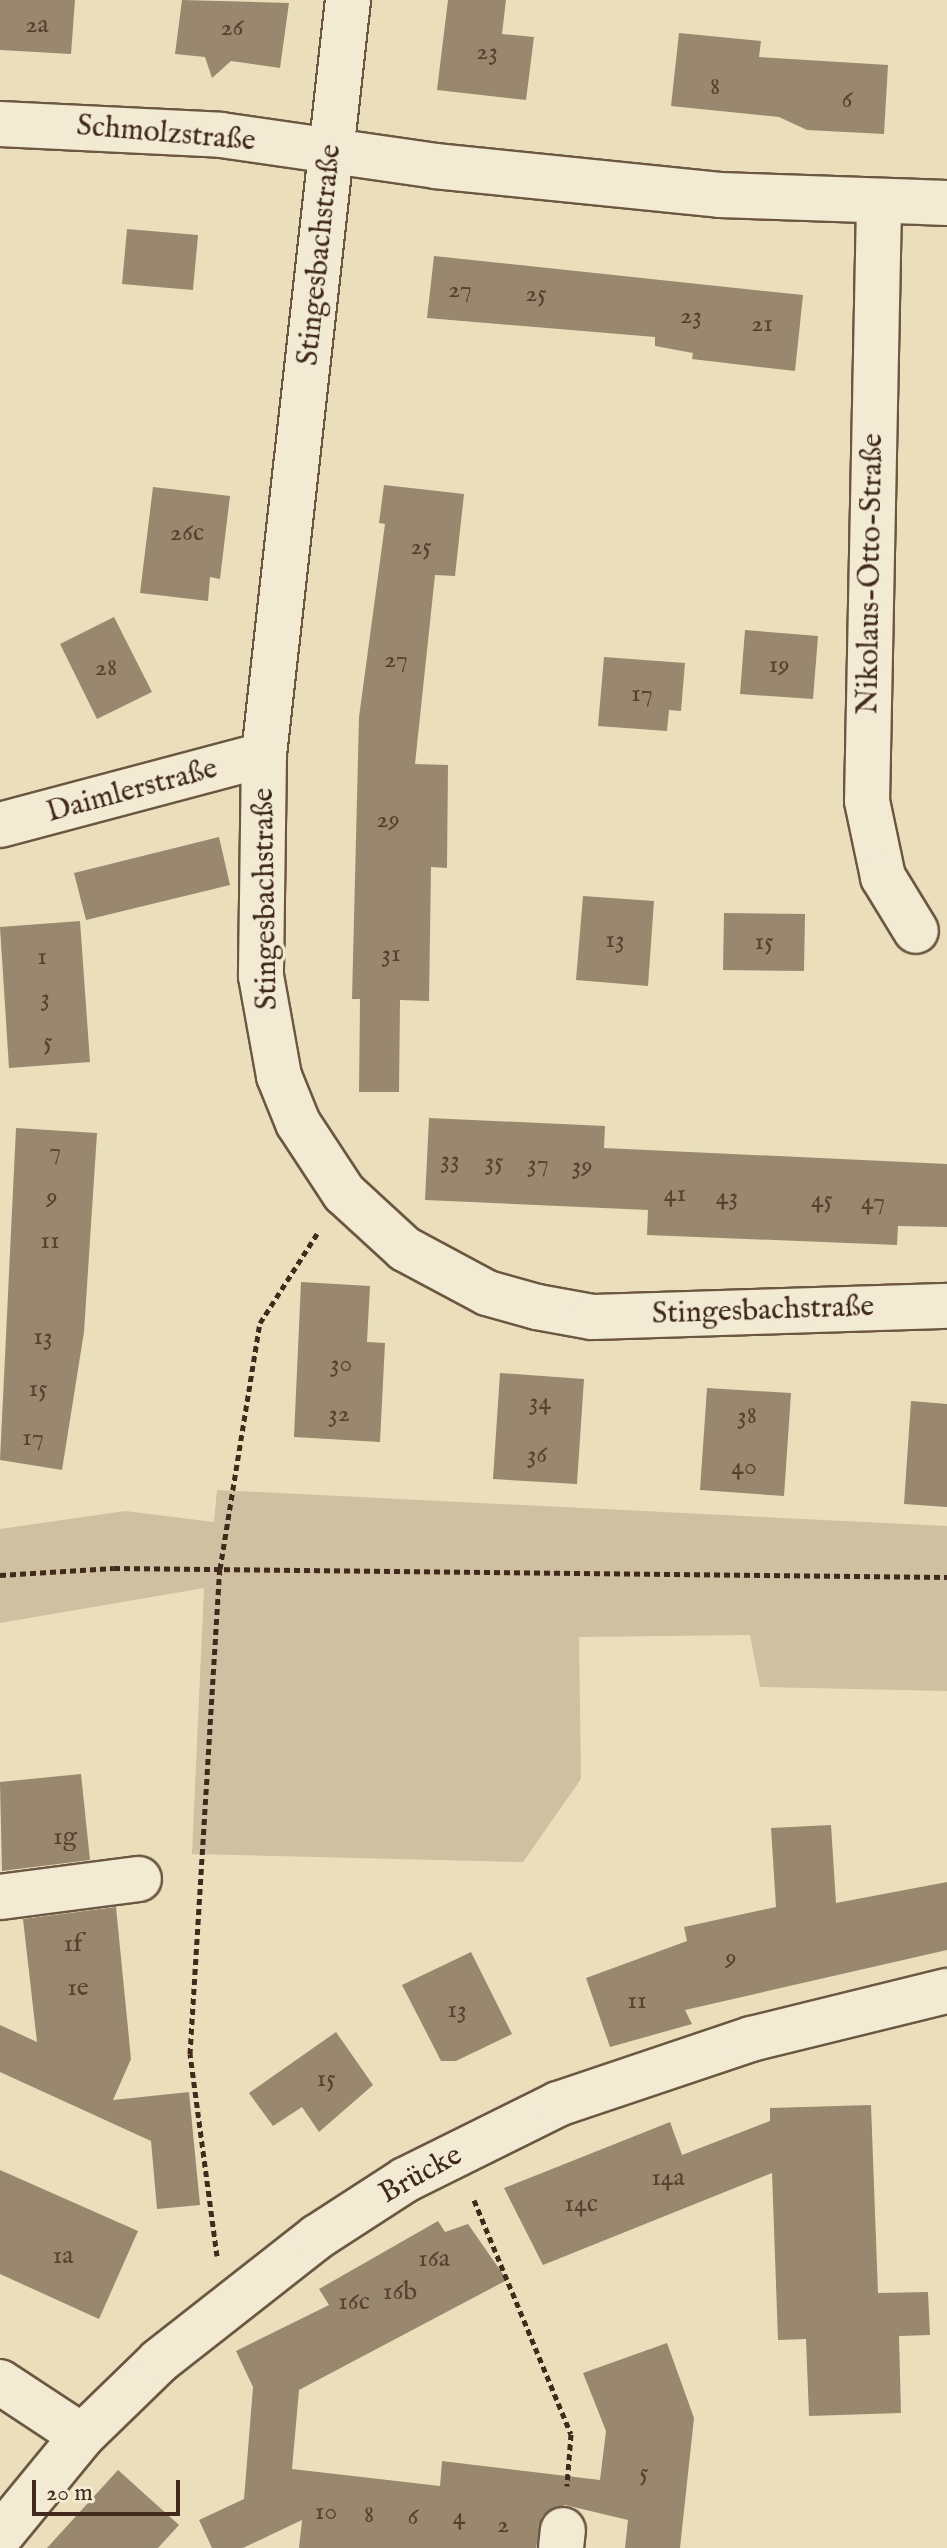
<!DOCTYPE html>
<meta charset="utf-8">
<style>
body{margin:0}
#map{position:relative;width:947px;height:2548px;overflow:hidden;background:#ebdfbb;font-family:"IM FELL English",serif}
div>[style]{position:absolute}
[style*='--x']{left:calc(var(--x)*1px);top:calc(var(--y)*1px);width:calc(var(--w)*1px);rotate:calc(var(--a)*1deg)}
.green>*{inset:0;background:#cec0a0}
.building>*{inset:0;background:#99886e}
.path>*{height:5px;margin-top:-2.5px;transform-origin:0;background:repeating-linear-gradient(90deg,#412a1b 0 6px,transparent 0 10px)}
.roads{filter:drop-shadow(2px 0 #6c5743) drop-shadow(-2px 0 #6c5743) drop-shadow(0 2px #6c5743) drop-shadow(0 -2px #6c5743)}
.minor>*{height:44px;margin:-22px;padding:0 22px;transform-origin:22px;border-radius:22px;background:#f2ead3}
span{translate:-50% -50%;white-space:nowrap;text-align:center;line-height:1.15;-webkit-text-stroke:7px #f2ead3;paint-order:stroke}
.number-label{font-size:26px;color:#574230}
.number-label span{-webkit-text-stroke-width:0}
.street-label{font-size:30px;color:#412a1b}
.scale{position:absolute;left:32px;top:2480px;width:148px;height:36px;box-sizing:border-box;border:4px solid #412a1b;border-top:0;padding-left:10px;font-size:24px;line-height:28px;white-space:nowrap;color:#412a1b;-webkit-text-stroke:6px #f2ead3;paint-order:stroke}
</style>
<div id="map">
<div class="green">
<i style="clip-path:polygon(217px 1490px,947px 1526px,947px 1691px,760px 1687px,750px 1635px,579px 1637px,581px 1779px,523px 1862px,192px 1854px,204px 1588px,0 1623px,0 1529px,125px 1511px,214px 1522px)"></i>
</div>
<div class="building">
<i style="clip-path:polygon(0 0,75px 0,71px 54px,0 50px)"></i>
<i style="clip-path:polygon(182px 0,289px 3px,280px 68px,231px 61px,212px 78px,205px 57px,175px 54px)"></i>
<i style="clip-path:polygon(448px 0,506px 0,502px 34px,534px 37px,526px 100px,437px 90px)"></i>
<i style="clip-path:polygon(679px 33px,761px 41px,759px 57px,888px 65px,884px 134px,807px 130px,779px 117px,671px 106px)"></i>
<i style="clip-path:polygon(127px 229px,198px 235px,193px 290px,122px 284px)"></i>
<i style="clip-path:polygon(434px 256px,803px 295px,795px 371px,692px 359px,693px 353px,655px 346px,655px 337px,427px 318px)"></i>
<i style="clip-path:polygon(384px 485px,464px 494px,455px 576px,435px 575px,415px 764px,448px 765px,447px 868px,431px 867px,429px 1001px,400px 1000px,399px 1092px,359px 1092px,360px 999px,352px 999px,359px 717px,385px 524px,379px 523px)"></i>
<i style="clip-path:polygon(153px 487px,230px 496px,220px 579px,210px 577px,208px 601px,140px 593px)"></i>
<i style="clip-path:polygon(114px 617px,152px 692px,97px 719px,60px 644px)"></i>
<i style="clip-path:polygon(745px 630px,818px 636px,813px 699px,740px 694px)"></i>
<i style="clip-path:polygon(604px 657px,685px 663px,681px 711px,669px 710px,667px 731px,598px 726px)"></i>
<i style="clip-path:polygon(219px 837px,230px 885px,86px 920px,74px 873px)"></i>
<i style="clip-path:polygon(583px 896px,654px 901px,648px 986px,576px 980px)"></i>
<i style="clip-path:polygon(724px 913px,805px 914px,804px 971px,723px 970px)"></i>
<i style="clip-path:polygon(80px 921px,90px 1062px,9px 1068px,0 927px)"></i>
<i style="clip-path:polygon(429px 1118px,605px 1126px,604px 1148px,947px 1164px,947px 1227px,898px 1226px,897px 1245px,647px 1235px,648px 1210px,425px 1200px)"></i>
<i style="clip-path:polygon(16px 1128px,97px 1133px,84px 1332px,62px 1470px,0 1460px)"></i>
<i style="clip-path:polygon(301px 1282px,370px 1286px,367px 1342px,385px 1343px,380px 1442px,294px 1437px)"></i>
<i style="clip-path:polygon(500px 1373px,584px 1379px,577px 1484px,493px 1479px)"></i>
<i style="clip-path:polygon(707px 1388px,791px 1393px,784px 1496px,700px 1490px)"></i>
<i style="clip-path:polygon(911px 1401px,947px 1404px,947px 1507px,904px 1504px)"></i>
<i style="clip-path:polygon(81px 1774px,90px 1860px,2px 1871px,0 1782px)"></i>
<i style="clip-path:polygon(831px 1825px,836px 1903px,947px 1882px,947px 1950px,685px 2010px,692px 2024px,610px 2047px,586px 1978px,687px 1941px,684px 1927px,776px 1907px,771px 1828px)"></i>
<i style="clip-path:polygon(116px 1907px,131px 2059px,113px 2100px,189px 2092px,200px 2205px,157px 2209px,151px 2141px,0 2072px,0 2025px,37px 2042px,23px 1919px)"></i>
<i style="clip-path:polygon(471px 1952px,512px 2034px,456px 2061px,441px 2061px,402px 1985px)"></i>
<i style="clip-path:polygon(336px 2032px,373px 2085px,319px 2132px,302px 2107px,273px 2126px,249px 2093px)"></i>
<i style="clip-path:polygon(871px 2105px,878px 2293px,928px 2292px,930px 2335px,899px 2336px,901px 2413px,809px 2416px,806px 2339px,778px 2340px,772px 2173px,543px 2265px,504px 2188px,670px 2122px,682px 2155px,770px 2121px,770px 2108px)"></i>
<i style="clip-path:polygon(0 2170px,138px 2231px,99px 2319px,0 2274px)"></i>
<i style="clip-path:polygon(438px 2221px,445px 2232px,468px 2224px,507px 2280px,299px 2390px,292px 2469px,440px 2486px,442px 2461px,600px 2480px,606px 2431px,583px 2373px,667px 2343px,694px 2418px,680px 2548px,625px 2548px,628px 2520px,565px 2505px,542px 2516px,536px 2548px,299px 2548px,302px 2520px,243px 2548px,212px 2548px,199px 2520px,244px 2499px,253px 2387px,236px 2351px,329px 2305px,319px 2289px)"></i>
<i style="clip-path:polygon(118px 2470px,179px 2525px,158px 2548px,47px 2548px)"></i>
</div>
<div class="path">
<i style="--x:0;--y:1575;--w:114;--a:-3.5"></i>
<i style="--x:114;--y:1568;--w:833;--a:0.62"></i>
<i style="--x:474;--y:2200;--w:253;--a:67.5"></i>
<i style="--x:571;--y:2434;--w:52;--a:94.4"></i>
<i style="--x:217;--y:2256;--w:204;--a:-97.6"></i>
<i style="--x:190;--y:2054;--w:486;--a:-86.5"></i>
<i style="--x:220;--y:1569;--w:249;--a:-80.8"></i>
<i style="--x:260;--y:1323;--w:106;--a:-57.4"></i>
</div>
<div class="roads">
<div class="minor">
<i style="--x:348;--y:0;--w:760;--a:96.35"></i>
<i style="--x:264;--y:755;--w:221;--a:90.8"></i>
<i style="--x:261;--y:976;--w:102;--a:79.8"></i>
<i style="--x:279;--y:1076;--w:51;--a:68"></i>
<i style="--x:298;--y:1123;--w:84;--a:56.7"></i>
<i style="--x:344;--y:1193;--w:83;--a:42.6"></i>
<i style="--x:405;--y:1249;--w:93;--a:28.2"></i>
<i style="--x:487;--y:1293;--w:52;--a:15.6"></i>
<i style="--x:537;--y:1307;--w:56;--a:10.3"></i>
<i style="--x:592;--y:1317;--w:355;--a:-1.8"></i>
<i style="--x:0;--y:124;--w:221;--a:2.8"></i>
<i style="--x:221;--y:135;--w:216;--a:8.2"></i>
<i style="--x:435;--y:166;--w:286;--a:5.8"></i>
<i style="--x:720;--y:195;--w:227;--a:2"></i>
<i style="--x:879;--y:205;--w:596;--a:91.15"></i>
<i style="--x:867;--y:801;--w:78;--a:78.1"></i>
<i style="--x:883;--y:877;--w:63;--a:58.6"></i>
<i style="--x:0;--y:825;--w:273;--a:-14.9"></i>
<i style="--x:0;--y:1897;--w:140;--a:-7.4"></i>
<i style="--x:0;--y:2382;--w:98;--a:33.4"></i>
<i style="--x:0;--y:2536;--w:129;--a:-50.6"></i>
<i style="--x:82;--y:2436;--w:107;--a:-44.2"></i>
<i style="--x:159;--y:2361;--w:201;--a:-38.1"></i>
<i style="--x:317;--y:2237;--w:105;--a:-32.9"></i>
<i style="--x:405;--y:2180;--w:171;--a:-26.4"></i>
<i style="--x:558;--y:2104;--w:204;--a:-18.6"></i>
<i style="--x:751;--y:2039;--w:202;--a:-13.8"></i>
<i style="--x:561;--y:2548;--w:18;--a:-84"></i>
</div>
</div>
<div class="number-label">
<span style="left:37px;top:25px">2a</span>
<span style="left:232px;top:28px">26</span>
<span style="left:487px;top:52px">23</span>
<span style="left:715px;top:87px">8</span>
<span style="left:847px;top:100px">6</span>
<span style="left:460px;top:290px">27</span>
<span style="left:536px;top:294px">25</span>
<span style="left:691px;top:316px">23</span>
<span style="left:762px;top:324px">21</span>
<span style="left:187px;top:533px">26c</span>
<span style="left:421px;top:547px">25</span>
<span style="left:396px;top:660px">27</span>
<span style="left:779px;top:665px">19</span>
<span style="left:106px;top:668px">28</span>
<span style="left:642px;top:694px">17</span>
<span style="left:388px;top:820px">29</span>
<span style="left:615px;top:940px">13</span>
<span style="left:764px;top:942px">15</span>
<span style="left:391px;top:954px">31</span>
<span style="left:42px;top:957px">1</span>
<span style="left:45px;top:998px">3</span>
<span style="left:48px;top:1042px">5</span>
<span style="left:55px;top:1152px">7</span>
<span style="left:450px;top:1160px">33</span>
<span style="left:494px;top:1162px">35</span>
<span style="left:538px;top:1164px">37</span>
<span style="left:582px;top:1166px">39</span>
<span style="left:675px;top:1194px">41</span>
<span style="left:52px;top:1197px">9</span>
<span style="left:727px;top:1197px">43</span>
<span style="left:822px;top:1200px">45</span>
<span style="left:873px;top:1202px">47</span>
<span style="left:50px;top:1241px">11</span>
<span style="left:43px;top:1337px">13</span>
<span style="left:341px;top:1364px">30</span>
<span style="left:38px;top:1389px">15</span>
<span style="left:540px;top:1402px">34</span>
<span style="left:339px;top:1414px">32</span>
<span style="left:747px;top:1416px">38</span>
<span style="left:33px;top:1438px">17</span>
<span style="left:537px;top:1455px">36</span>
<span style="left:744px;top:1467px">40</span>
<span style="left:65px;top:1837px">1g</span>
<span style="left:73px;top:1944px">1f</span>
<span style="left:731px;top:1958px">9</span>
<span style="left:78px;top:1988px">1e</span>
<span style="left:637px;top:2001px">11</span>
<span style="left:457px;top:2010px">13</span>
<span style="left:326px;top:2079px">15</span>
<span style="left:668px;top:2178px">14a</span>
<span style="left:581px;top:2204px">14c</span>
<span style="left:63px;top:2256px">1a</span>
<span style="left:434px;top:2259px">16a</span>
<span style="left:400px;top:2292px">16b</span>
<span style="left:354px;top:2302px">16c</span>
<span style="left:644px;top:2473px">5</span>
<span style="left:326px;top:2512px">10</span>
<span style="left:369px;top:2515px">8</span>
<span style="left:413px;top:2517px">6</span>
<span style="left:459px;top:2517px">4</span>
<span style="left:503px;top:2525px">2</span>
</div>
<div class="street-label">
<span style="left:166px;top:134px;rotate:5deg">Schmolzstraße</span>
<span style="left:320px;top:255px;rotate:-84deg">Stingesbachstraße</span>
<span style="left:871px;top:574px;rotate:-89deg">Nikolaus-Otto-Straße</span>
<span style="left:132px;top:791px;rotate:-15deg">Daimlerstraße</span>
<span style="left:266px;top:899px;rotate:-91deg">Stingesbachstraße</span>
<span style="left:763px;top:1311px;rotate:-2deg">Stingesbachstraße</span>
<span style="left:421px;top:2175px;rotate:-29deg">Brücke</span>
</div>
<div class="scale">20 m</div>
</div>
